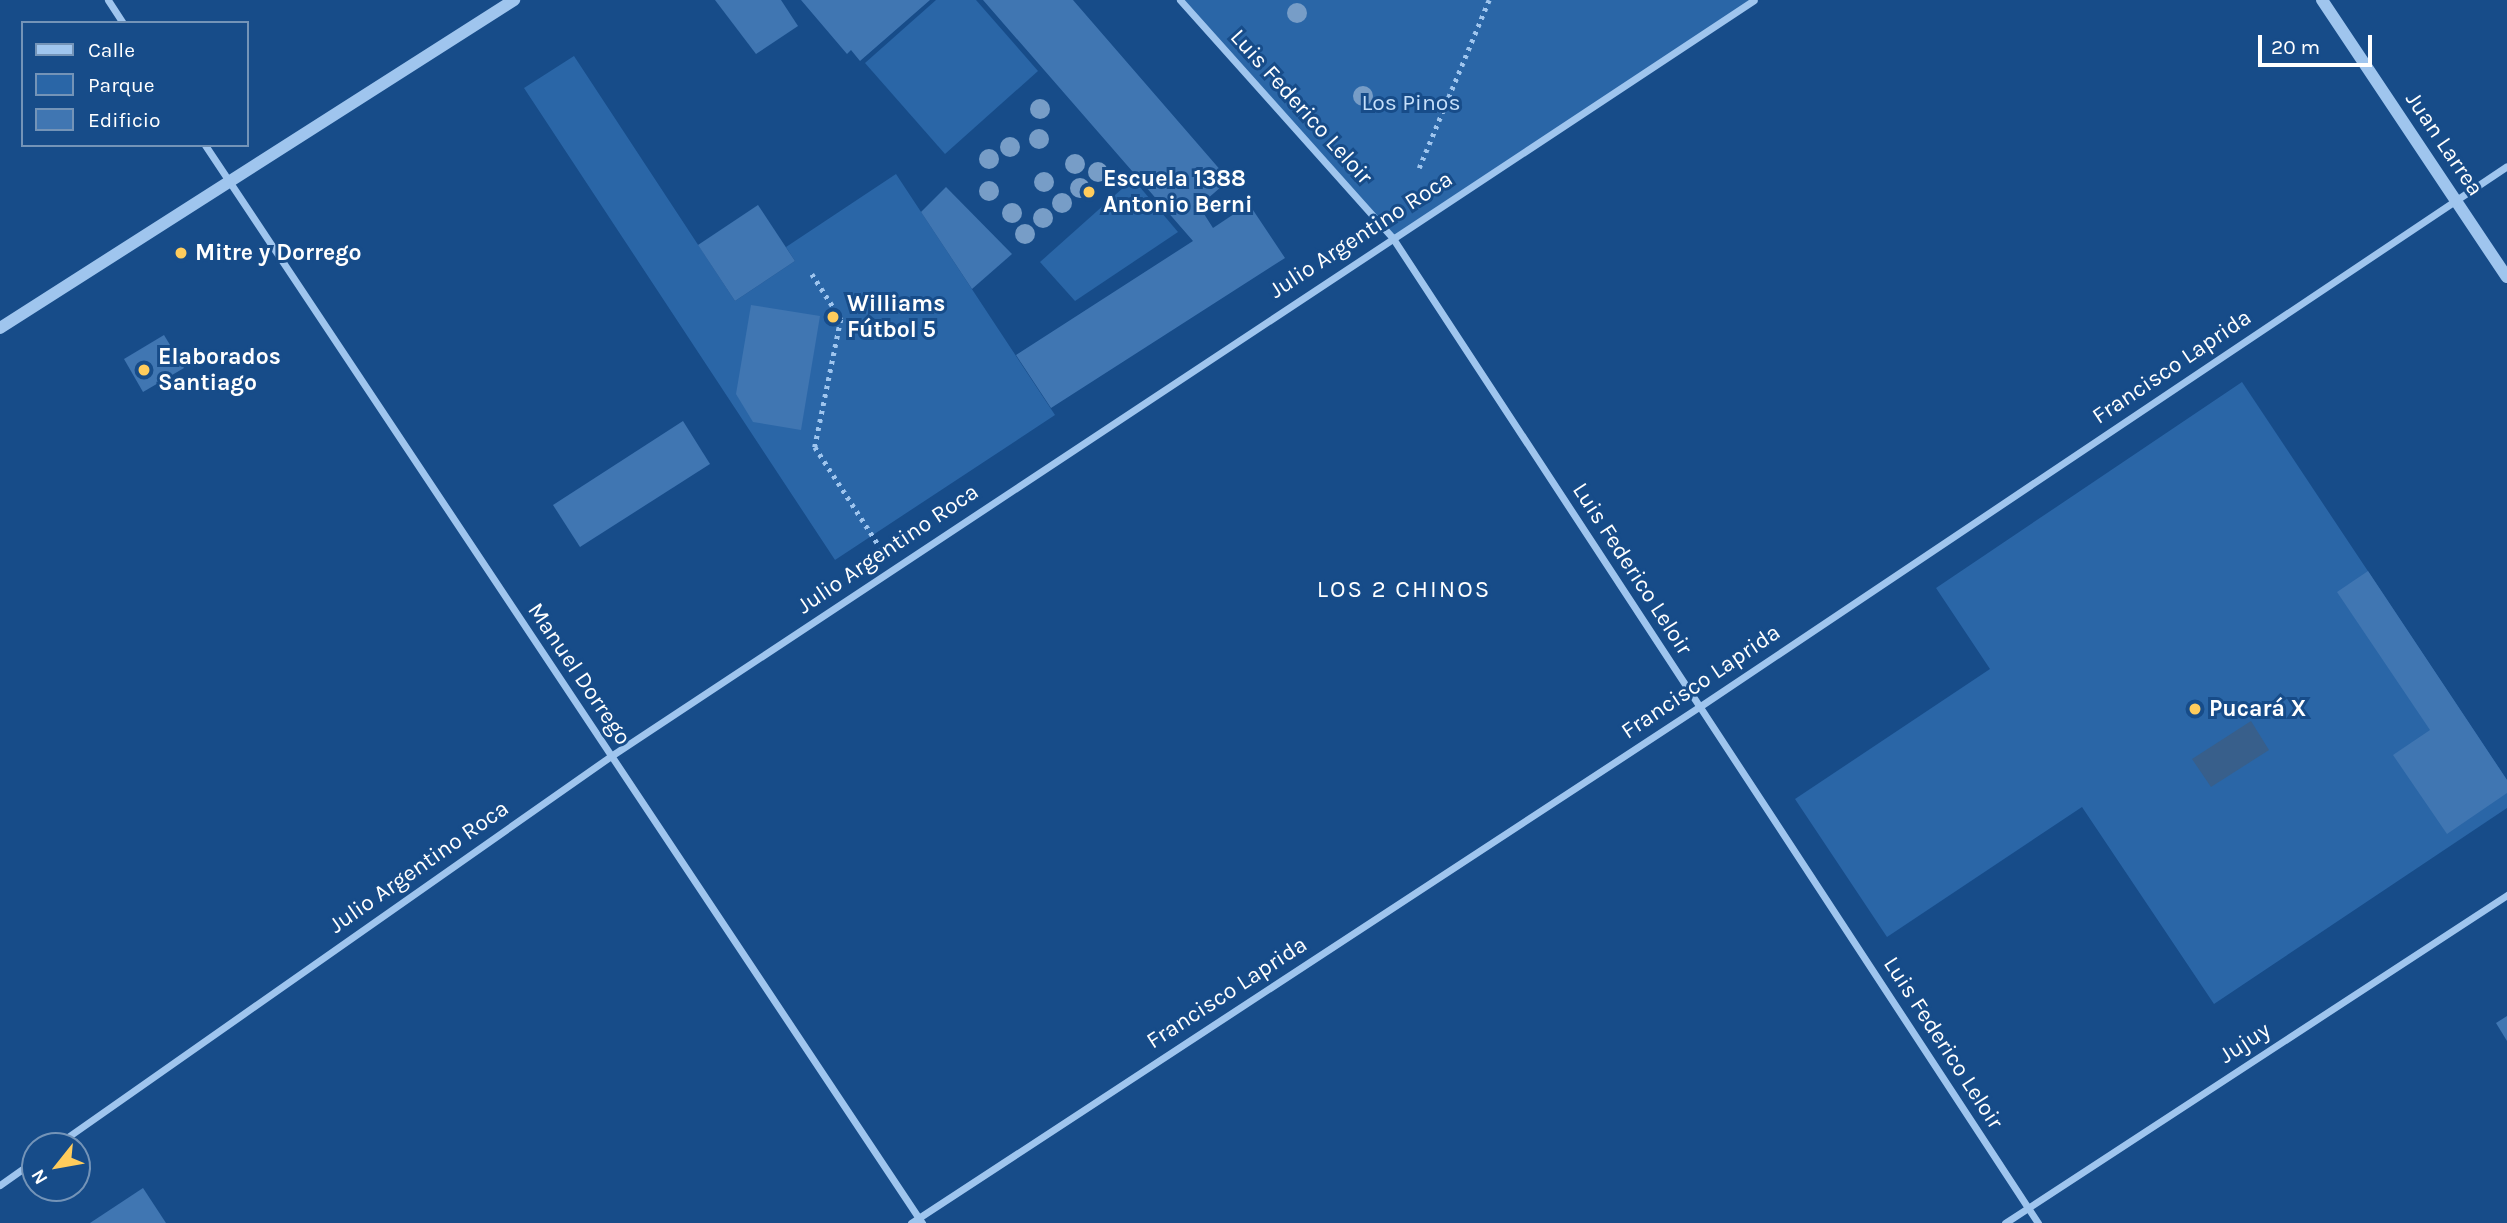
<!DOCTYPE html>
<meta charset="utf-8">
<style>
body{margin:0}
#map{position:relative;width:2507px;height:1223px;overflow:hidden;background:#174c89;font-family:Karla,sans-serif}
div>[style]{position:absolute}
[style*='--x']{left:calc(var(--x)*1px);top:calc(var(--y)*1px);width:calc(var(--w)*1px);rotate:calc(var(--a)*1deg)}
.green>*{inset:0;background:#2a66a7}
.water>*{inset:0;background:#385f8b}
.building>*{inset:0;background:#4076b2}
.path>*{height:4.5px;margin-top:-2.25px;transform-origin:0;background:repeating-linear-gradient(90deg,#9fc5ee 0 3.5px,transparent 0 8.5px)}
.minor>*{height:7px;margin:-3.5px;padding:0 3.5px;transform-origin:3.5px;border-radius:3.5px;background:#9fc5ee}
.tertiary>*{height:12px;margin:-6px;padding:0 6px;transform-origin:6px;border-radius:6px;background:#9fc5ee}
.trees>*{width:20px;height:20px;margin:-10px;border-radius:50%;background:#779dc7}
.dots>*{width:19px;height:19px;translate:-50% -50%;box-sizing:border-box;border:4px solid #174c89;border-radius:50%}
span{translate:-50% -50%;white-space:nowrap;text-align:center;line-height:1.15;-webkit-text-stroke:6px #174c89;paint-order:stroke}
.park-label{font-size:23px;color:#c5dffa}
.street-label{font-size:23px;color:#fff}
.poi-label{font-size:23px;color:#fff;font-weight:700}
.left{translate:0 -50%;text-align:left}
.neighbourhood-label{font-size:24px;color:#fff;letter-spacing:2px}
.legend{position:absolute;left:21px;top:21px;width:228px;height:126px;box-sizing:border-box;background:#174c89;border:2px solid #7494b8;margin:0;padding:9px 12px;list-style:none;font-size:21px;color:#fff}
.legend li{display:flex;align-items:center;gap:14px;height:35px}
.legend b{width:35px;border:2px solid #7494b8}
.north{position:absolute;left:21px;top:1132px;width:70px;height:70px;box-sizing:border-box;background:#174c89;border:2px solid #7494b8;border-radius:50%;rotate:239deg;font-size:19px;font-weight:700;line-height:28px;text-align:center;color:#fff}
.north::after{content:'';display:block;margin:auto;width:24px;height:32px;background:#ffcc5c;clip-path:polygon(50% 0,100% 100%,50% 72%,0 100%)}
.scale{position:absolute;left:2258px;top:35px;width:114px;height:32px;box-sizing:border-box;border:4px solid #fff;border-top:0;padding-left:9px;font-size:21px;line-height:24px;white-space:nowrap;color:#fff;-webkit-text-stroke:5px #174c89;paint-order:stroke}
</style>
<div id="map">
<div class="green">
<i style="clip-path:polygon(936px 0,976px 0,1038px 71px,945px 154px,865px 63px)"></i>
<i style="clip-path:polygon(1180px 0,1754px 0,1392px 237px)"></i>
<i style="clip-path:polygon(574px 56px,735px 301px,795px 261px,786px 247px,896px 174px,1055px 415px,835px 560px,524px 88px)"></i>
<i style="clip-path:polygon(1133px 179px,1178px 232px,1075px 301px,1040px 262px)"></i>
<i style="clip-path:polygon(2242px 382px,2507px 780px,2507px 808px,2214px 1004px,2082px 807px,1887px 937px,1795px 799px,1990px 669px,1936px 588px)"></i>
</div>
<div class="water">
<i style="clip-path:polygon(2251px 721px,2269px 750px,2211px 787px,2192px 759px)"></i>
</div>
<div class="building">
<i style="clip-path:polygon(715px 0,781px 0,798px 26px,756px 54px)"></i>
<i style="clip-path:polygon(801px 0,930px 0,860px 61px,851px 50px,847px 54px)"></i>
<i style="clip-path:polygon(983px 0,1073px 0,1229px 180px,1199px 206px,1213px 228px,1249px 204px,1285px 258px,1051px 408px,1016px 355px,1193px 241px)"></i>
<i style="clip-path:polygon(946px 187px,1012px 254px,972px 289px,921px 212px)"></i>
<i style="clip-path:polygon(758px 205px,795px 261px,735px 301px,698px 245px)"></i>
<i style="clip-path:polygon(751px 305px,820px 316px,801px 430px,753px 422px,736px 394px)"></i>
<i style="clip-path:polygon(164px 335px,184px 368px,143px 392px,124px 359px)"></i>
<i style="clip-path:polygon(683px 421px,710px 464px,580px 547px,553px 505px)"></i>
<i style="clip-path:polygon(2368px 571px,2507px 780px,2507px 793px,2447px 834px,2393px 755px,2430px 730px,2337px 592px)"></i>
<i style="clip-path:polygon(2507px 1016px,2507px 1041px,2496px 1023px)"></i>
<i style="clip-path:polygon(143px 1188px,166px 1223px,90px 1223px)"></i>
</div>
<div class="path">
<i style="--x:1419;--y:168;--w:182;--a:-67.4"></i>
<i style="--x:812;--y:274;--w:54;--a:57.2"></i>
<i style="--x:841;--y:319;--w:131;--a:101.5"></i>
<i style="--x:815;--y:447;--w:123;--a:57"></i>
</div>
<div class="minor">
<i style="--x:108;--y:0;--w:27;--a:57"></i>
<i style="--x:1180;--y:0;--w:318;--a:48.2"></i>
<i style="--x:1392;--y:237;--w:1179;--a:56.77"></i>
<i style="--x:205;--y:145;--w:1295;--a:56.37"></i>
<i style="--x:55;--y:1146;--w:679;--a:-35.05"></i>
<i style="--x:611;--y:756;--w:1370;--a:-33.48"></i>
<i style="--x:0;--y:1185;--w:43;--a:-35.5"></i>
<i style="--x:911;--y:1223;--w:942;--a:-33.22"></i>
<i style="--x:1699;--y:707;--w:972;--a:-33.8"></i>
<i style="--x:2005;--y:1223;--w:600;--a:-33.16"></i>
</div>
<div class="tertiary">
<i style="--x:2322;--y:0;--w:333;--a:56.3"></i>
<i style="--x:0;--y:328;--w:610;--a:-32.54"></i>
</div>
<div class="trees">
<i style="left:1297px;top:13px"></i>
<i style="left:1363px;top:96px"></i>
<i style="left:1040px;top:109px"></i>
<i style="left:1039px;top:139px"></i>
<i style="left:1010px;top:147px"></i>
<i style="left:989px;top:159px"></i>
<i style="left:1075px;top:164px"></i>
<i style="left:1098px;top:172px"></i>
<i style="left:1044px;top:182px"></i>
<i style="left:1080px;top:188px"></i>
<i style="left:989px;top:191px"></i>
<i style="left:1062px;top:203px"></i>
<i style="left:1012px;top:213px"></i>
<i style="left:1043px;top:218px"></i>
<i style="left:1025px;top:234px"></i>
</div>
<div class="dots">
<i style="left:1089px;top:192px;background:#ffcc5c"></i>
<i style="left:181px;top:253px;background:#ffcc5c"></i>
<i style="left:833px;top:317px;background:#ffcc5c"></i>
<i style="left:144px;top:370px;background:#ffcc5c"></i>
<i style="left:2195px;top:709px;background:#ffcc5c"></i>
</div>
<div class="park-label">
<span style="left:1411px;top:103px">Los Pinos</span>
</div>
<div class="street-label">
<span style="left:1301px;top:107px;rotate:48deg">Luis Federico Leloir</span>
<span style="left:2444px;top:144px;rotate:56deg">Juan Larrea</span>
<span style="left:1361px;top:235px;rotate:-33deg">Julio Argentino Roca</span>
<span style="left:2172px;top:367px;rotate:-34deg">Francisco Laprida</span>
<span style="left:888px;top:549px;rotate:-34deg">Julio Argentino Roca</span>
<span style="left:1632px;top:569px;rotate:57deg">Luis Federico Leloir</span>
<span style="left:579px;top:674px;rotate:56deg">Manuel Dorrego</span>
<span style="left:1701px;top:682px;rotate:-34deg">Francisco Laprida</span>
<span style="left:419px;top:867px;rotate:-35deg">Julio Argentino Roca</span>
<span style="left:1227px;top:993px;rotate:-33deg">Francisco Laprida</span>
<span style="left:1943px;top:1043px;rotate:57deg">Luis Federico Leloir</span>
<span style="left:2245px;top:1043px;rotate:-33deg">Jujuy</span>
</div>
<div class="poi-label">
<span class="left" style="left:1103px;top:192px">Escuela 1388<br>Antonio Berni</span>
<span class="left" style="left:195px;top:253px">Mitre y Dorrego</span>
<span class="left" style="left:847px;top:317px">Williams<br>Fútbol 5</span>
<span class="left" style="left:158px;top:370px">Elaborados<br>Santiago</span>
<span class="left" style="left:2209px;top:709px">Pucará X</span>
</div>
<div class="neighbourhood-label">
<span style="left:1404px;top:590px">LOS 2 CHINOS</span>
</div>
<ul class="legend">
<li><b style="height:9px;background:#9fc5ee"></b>Calle</li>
<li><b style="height:19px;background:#2a66a7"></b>Parque</li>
<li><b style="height:19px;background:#4076b2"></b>Edificio</li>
</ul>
<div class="north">N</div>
<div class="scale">20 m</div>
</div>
